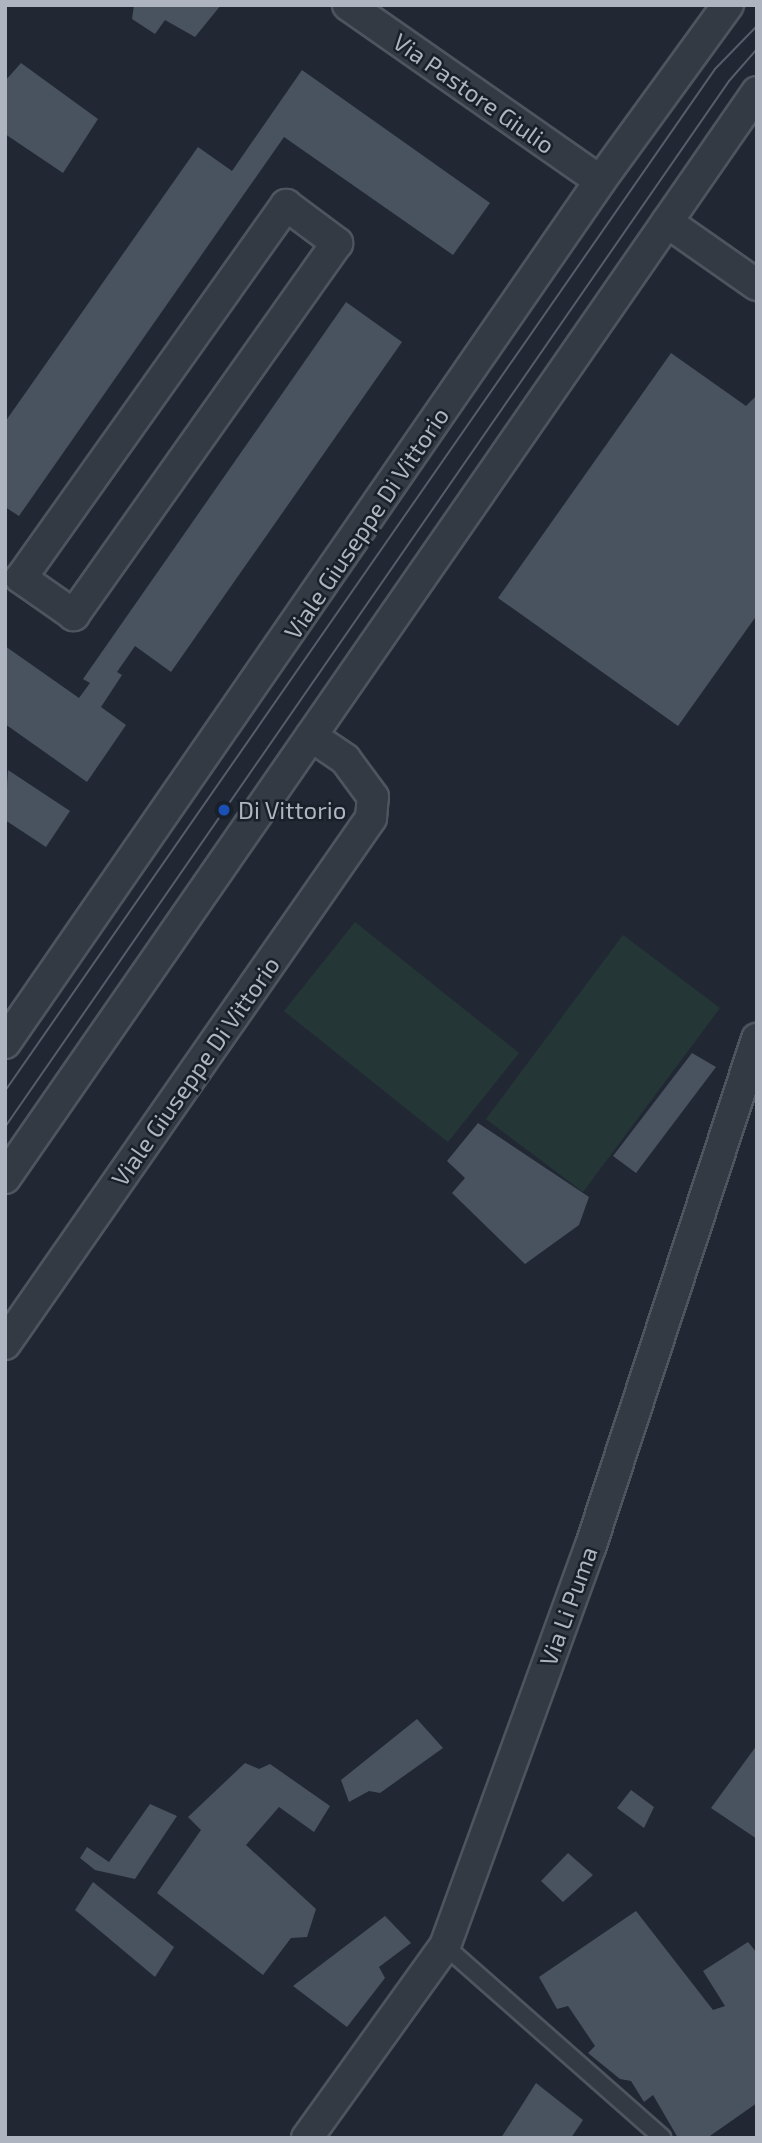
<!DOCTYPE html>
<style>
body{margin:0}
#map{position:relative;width:762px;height:2143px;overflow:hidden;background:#212834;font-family:"Exo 2",sans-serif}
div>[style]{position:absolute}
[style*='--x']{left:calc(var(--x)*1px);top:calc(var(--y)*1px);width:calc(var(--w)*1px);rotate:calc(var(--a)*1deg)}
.green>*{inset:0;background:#253637}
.building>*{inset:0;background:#49525f}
.roads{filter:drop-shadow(2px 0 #4e555f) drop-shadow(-2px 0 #4e555f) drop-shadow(0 2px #4e555f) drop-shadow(0 -2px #4e555f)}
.service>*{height:16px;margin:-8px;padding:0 8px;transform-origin:8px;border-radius:8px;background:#343a44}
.minor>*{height:30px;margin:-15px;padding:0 15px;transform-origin:15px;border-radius:15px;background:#343a44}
.tram>*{height:2px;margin:-1px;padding:0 1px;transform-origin:1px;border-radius:1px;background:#565e6b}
.dots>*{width:19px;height:19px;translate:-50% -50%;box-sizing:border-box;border:4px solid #192029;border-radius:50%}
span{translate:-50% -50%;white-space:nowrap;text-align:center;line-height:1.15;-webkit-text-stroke:5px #192029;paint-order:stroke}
.street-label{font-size:24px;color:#aeb5c1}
.poi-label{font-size:24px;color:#aeb5c1}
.left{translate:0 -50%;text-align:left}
.frame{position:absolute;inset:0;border:7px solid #aeb5c1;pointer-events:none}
</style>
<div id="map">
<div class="green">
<i style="clip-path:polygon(355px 922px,519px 1053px,448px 1142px,284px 1011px)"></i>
<i style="clip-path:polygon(623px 935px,720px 1008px,583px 1192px,486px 1119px)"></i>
</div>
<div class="building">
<i style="clip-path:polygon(134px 5px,221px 5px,195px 37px,165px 20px,155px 34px,132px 19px)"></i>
<i style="clip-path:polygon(21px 63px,98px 119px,63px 173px,5px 134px,5px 81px)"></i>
<i style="clip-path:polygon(302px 70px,490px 203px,453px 255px,284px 137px,19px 516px,5px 507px,5px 422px,198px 147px,232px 171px)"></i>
<i style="clip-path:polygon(346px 302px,402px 342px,171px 672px,135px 646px,117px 672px,122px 675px,101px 707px,126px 725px,87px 782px,5px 724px,5px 646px,79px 698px,90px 683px,83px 679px)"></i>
<i style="clip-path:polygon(671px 353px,746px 406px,757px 395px,757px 615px,678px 726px,498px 598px)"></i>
<i style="clip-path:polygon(8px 770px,70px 811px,46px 847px,5px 820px)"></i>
<i style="clip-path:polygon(692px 1053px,716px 1067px,636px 1173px,613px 1156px)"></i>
<i style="clip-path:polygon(478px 1123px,589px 1197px,579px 1225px,525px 1264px,452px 1193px,465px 1178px,447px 1161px)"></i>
<i style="clip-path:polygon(417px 1719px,443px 1748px,380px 1793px,369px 1791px,349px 1802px,341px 1780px)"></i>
<i style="clip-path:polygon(757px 1745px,757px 1839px,711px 1808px)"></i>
<i style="clip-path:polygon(245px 1763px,259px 1769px,270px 1764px,330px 1806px,314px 1832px,279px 1807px,246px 1845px,316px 1909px,307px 1937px,291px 1938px,263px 1975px,157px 1893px,201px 1830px,188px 1817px)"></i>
<i style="clip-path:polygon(631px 1790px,654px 1807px,644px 1828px,617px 1808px)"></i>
<i style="clip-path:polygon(150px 1804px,177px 1816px,135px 1879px,95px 1870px,80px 1858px,87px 1847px,109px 1862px)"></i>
<i style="clip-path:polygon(568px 1853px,593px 1875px,563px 1902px,541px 1881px)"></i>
<i style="clip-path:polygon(93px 1882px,174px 1947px,155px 1977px,75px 1910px)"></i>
<i style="clip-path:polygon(636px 1911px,713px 2010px,725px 2006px,703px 1971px,748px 1942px,757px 1953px,757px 2103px,707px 2138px,678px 2138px,653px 2095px,644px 2102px,631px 2081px,620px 2079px,588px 2053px,595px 2046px,568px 2006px,557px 2009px,539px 1977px)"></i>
<i style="clip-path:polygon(385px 1916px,411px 1943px,379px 1967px,385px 1978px,347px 2027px,293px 1986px)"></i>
<i style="clip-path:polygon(536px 2083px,583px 2120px,571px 2138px,501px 2138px)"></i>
</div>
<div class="roads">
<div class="service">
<i style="--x:445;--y:1946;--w:290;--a:41.4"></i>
</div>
<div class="minor">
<i style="--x:348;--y:5;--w:307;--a:34.9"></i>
<i style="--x:286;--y:205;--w:64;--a:36.7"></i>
<i style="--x:337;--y:243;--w:456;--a:125.3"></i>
<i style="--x:74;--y:615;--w:65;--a:-145.1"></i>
<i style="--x:21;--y:578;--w:458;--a:-54.6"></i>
<i style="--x:667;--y:222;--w:110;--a:35"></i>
<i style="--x:5;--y:1043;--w:1047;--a:-55.38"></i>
<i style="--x:600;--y:181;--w:218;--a:-54"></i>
<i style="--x:5;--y:1178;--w:1321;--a:-55.3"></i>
<i style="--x:5;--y:1344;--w:641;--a:-55.17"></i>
<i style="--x:371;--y:818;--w:21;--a:-85"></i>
<i style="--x:373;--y:797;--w:47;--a:-126.4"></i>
<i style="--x:345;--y:759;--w:41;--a:-145.9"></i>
<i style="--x:307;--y:2138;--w:236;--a:-54.3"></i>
<i style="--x:445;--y:1946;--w:424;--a:-70"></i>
<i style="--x:590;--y:1548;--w:536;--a:-71.84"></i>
</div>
</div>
<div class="tram">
<i style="--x:5;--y:1091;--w:1244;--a:-55.21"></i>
<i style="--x:715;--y:69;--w:60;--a:-45.7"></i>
<i style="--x:5;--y:1127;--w:1272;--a:-55.31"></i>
<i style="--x:729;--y:81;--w:43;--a:-48.8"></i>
</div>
<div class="dots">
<i style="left:224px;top:810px;background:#1a4fb4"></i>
</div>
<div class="street-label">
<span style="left:474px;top:93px;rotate:35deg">Via Pastore Giulio</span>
<span style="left:366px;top:523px;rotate:-56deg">Viale Giuseppe Di Vittorio</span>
<span style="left:195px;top:1071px;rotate:-55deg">Viale Giuseppe Di Vittorio</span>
<span style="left:568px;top:1606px;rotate:-70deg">Via Li Puma</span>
</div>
<div class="poi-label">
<span class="left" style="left:238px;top:810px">Di Vittorio</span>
</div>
<div class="frame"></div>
</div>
